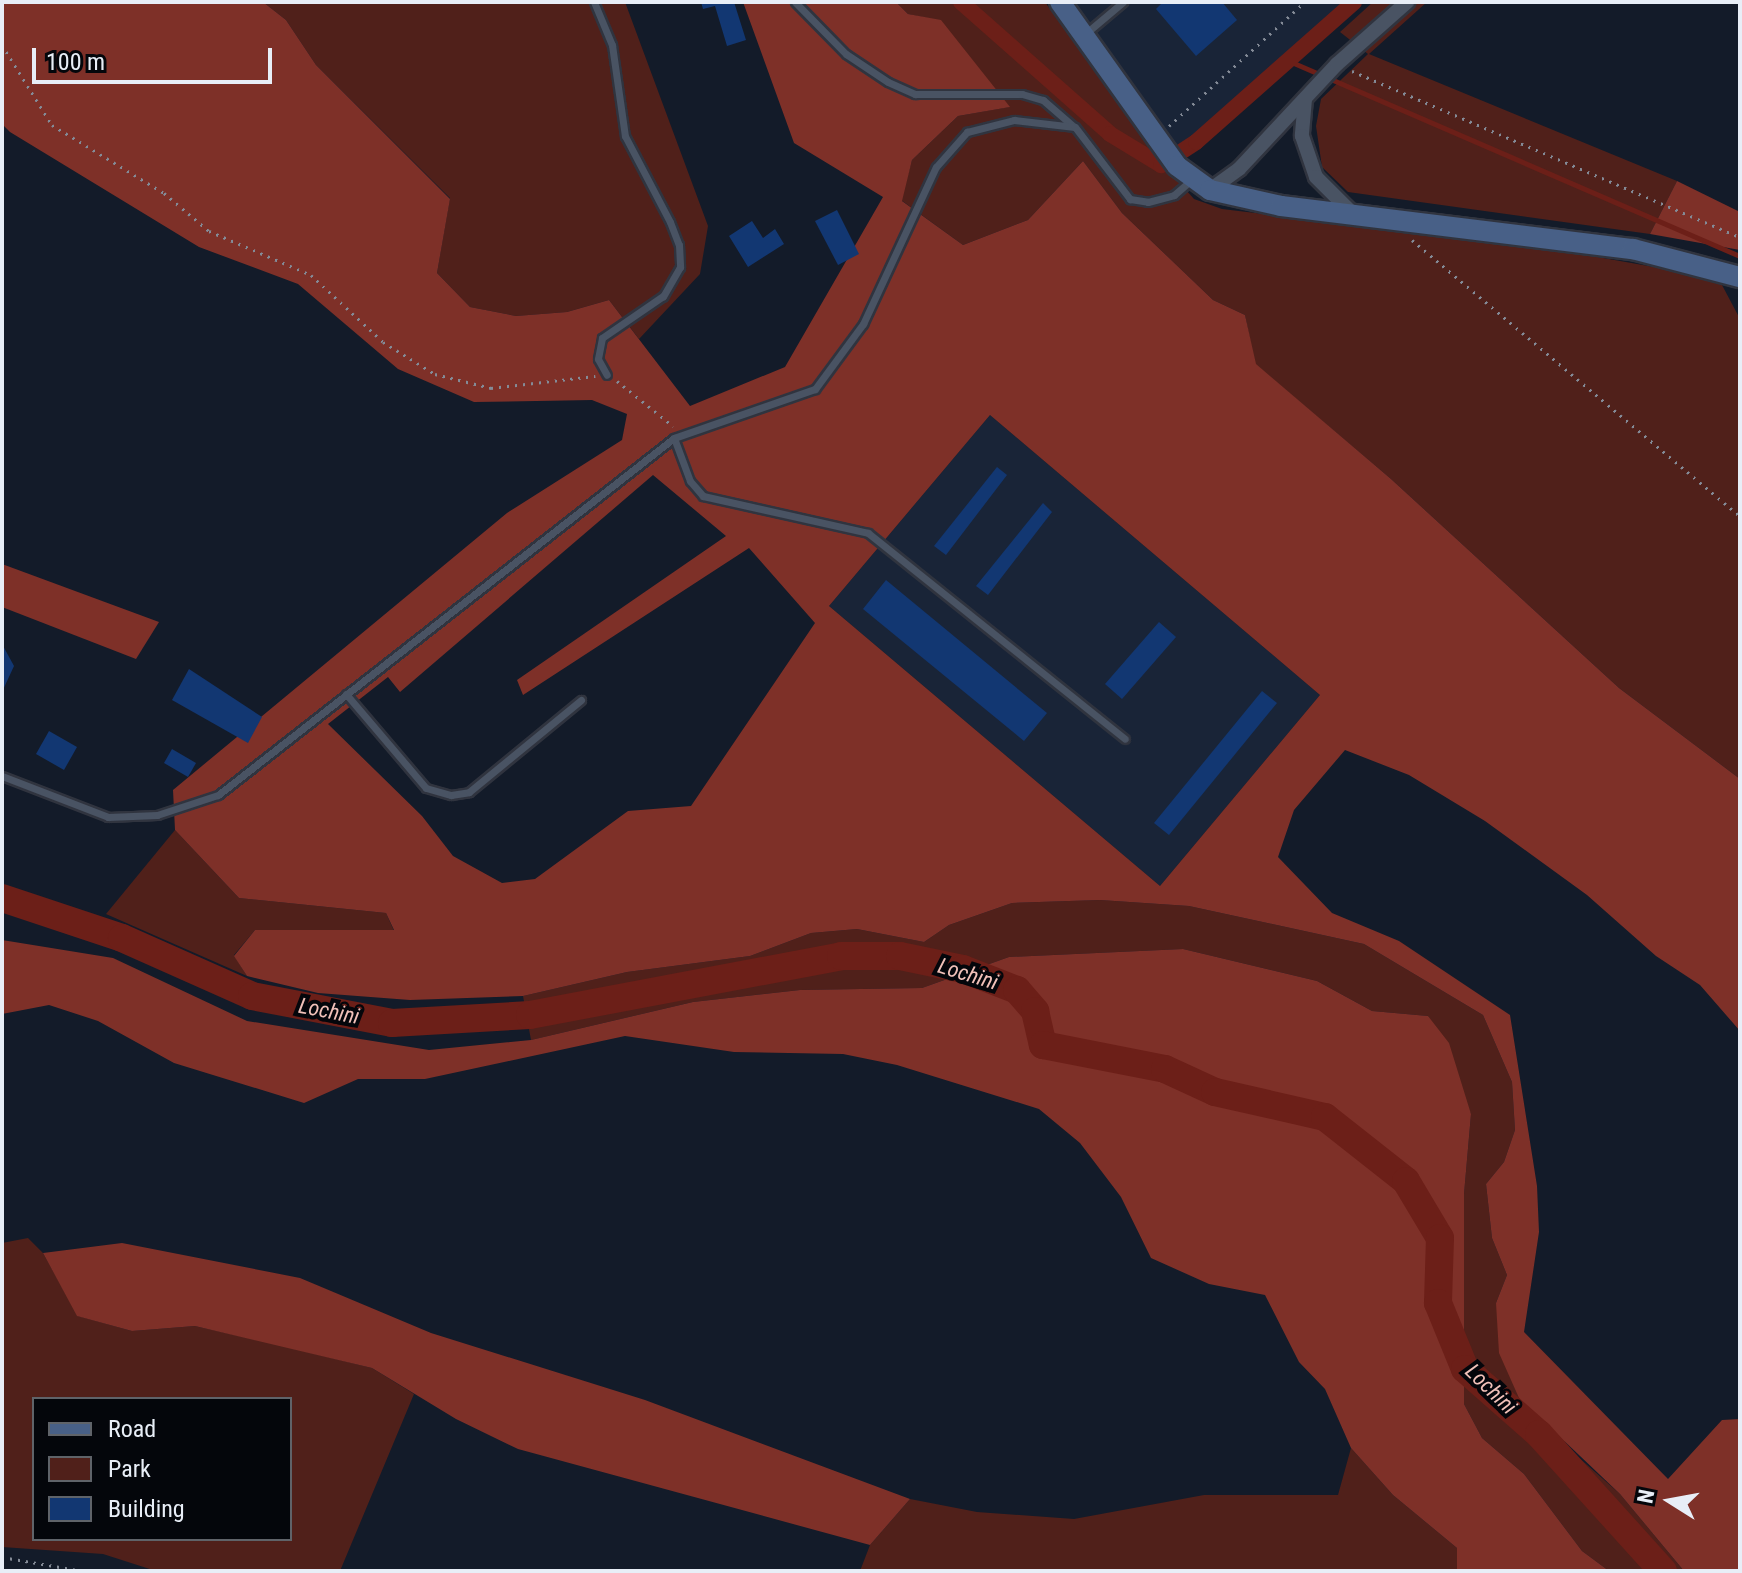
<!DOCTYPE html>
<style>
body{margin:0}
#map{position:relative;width:1742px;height:1573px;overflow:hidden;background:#131b29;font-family:"Roboto Condensed",sans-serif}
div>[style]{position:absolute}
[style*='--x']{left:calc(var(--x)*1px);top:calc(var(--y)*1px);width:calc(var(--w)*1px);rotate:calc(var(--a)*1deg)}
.built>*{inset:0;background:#192437}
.green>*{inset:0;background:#50201a}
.forest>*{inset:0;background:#7e3028}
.stream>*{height:5px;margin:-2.5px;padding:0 2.5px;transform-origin:2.5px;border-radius:2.5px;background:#6c1f18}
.canal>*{height:16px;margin:-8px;padding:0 8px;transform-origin:8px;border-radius:8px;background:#6c1f18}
.river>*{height:28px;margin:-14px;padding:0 14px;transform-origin:14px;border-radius:14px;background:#6c1f18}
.building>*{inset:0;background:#123772}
.path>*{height:3px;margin-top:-1.5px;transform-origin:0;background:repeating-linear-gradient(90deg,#848b97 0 2px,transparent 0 8px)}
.roads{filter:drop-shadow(2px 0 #30343f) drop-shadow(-2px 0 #30343f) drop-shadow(0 2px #30343f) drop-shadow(0 -2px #30343f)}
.lane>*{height:7px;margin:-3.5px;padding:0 3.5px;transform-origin:3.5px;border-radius:3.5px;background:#495363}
.street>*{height:14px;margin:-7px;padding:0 7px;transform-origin:7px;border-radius:7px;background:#495363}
.secondary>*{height:20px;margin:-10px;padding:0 10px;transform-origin:10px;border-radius:10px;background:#486087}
span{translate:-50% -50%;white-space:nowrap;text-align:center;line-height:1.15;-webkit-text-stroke:8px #04060b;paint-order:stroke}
.water-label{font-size:22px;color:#f1c1b9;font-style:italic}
.frame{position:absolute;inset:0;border:4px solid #e8eef7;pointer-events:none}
.legend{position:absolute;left:32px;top:1397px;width:260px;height:144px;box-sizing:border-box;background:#04060b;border:2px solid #5f6369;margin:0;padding:10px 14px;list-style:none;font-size:24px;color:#e8eef7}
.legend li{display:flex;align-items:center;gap:16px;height:40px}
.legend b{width:40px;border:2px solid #5f6369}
.north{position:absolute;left:1630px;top:1461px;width:80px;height:80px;-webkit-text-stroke:6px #04060b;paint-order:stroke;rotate:281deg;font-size:22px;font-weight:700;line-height:32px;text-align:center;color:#e8eef7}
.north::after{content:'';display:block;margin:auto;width:28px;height:36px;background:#e8eef7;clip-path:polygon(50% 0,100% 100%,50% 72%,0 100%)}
.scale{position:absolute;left:32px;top:48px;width:240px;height:36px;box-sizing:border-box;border:4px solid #e8eef7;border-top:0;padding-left:10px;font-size:24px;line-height:28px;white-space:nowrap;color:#e8eef7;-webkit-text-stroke:6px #04060b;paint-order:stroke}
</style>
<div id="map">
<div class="built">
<i style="clip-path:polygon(1060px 2px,1354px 2px,1182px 152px,1159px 142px)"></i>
<i style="clip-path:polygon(990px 415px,1320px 695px,1160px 886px,829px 606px)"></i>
</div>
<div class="green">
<i style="clip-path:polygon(263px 2px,625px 2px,708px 226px,700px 274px,639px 339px,609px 300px,567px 312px,516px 316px,470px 307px,437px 273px,450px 198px,316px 65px,286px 20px)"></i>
<i style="clip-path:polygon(896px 2px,1045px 2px,1149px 148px,1194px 199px,1222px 209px,1558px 250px,1671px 270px,1722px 285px,1740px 319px,1740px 779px,1619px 688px,1391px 479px,1255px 364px,1245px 315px,1213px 300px,1122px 213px,1083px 161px,1028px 220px,963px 245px,901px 200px,912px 160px,958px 116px,1009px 107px,941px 21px,908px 14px)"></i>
<i style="clip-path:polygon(1373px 2px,1427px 2px,1369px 54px,1677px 181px,1650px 234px,1348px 192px,1322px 167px,1316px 126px,1321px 99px,1368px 54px,1340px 32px)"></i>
<i style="clip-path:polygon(175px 830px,239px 898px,386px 913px,394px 931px,255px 930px,234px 955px,247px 976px,106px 914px)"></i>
<i style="clip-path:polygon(1100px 900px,1189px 906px,1364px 944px,1483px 1015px,1512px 1082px,1515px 1130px,1504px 1162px,1486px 1184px,1492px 1238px,1507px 1275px,1496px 1303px,1568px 1448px,1620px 1494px,1684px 1571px,1609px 1571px,1582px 1551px,1524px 1474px,1482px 1438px,1464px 1404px,1464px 1194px,1471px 1114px,1428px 1016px,1372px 1011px,1317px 981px,1183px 949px,1009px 957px,922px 988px,800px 990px,693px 1002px,531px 1040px,523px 996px,627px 972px,750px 956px,811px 933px,857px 929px,924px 942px,949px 925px,1012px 903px)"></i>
<i style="clip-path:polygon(evenodd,28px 1238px,43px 1253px,78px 1316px,132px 1331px,195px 1326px,279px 1345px,372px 1368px,414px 1394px,340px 1571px,156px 1571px,103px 1554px,2px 1547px,2px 1243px,28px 1238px,34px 1399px,290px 1399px,290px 1539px,34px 1539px,34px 1399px)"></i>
<i style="clip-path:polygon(1351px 1448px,1393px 1495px,1457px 1548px,1457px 1571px,860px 1571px,870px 1545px,910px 1499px,977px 1512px,1074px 1519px,1204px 1495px,1338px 1495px)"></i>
</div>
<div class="forest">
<i style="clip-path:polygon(evenodd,2px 2px,263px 2px,286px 20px,316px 65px,450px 199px,437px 273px,470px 307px,516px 316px,567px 312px,609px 300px,690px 406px,785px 367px,883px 197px,794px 143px,743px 2px,896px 2px,908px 14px,941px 20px,1010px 107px,958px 116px,912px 160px,902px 201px,963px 245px,1028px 220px,1083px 161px,1122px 213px,1213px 300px,1245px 315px,1256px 364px,1391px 479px,1619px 688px,1740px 779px,1740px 1031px,1700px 985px,1656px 956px,1587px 895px,1485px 821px,1409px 775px,1345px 750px,1294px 810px,1278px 857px,1332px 913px,1399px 941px,1510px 1015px,1537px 1186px,1539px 1232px,1524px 1332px,1668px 1479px,1722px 1420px,1740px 1419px,1740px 1571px,1684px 1571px,1620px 1494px,1519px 1398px,1499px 1353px,1496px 1303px,1507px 1275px,1492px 1238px,1486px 1184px,1504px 1162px,1515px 1130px,1512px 1082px,1483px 1015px,1364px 944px,1189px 906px,1100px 900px,1012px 903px,949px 925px,924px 942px,857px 929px,811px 933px,750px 956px,627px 972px,523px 996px,410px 1000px,318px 993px,247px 976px,234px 956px,255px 930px,394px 930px,386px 913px,239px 898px,175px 830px,173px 790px,507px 513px,622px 440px,627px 414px,592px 400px,474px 402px,398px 369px,298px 284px,199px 247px,10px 132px,2px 124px,2px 2px,990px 415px,1320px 695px,1160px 886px,829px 606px,990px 415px,2px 2px,653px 475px,726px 536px,517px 680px,523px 695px,749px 548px,815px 623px,691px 806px,628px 811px,535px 879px,502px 883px,453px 856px,422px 816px,328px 724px,388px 677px,400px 692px,653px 475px)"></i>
<i style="clip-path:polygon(1677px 181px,1740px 212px,1740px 250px,1650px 234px)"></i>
<i style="clip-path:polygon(2px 564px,159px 622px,136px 659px,2px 607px)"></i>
<i style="clip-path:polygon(2px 940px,113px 958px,247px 1021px,429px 1050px,531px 1040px,693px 1002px,800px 990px,922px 988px,1009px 957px,1183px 949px,1317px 981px,1372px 1011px,1428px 1016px,1449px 1043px,1471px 1114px,1464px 1194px,1464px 1404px,1482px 1438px,1524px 1474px,1582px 1551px,1609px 1571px,1457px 1571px,1457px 1548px,1393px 1495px,1351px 1448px,1325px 1389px,1299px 1362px,1265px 1295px,1209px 1284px,1151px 1258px,1121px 1197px,1080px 1143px,1039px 1109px,897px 1065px,843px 1054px,734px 1052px,625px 1036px,425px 1079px,358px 1079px,304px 1103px,174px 1063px,98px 1021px,49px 1005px,2px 1014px)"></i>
<i style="clip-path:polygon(122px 1243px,300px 1278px,431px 1333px,645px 1400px,910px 1499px,870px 1545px,518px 1449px,456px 1419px,372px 1368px,195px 1326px,132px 1331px,77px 1316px,43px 1253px)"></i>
</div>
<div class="stream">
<i style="--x:1289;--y:61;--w:491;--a:23.4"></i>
</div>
<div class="canal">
<i style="--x:961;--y:2;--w:199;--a:41.5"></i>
<i style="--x:1110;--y:134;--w:60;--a:31.3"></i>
<i style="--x:1161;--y:165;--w:42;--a:-33.3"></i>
<i style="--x:1196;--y:142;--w:211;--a:-41.5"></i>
</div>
<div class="river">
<i style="--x:2;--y:898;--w:126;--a:18.4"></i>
<i style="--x:122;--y:938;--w:142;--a:24"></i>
<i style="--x:252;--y:996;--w:143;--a:10.9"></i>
<i style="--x:392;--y:1023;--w:138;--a:-3.3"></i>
<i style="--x:530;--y:1015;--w:317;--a:-10.7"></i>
<i style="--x:841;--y:956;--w:59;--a:0"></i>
<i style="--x:900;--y:956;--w:64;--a:11.7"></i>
<i style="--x:963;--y:969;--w:58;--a:21.3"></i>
<i style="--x:1017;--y:990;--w:28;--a:49"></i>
<i style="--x:1035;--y:1011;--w:35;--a:77"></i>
<i style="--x:1043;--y:1045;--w:124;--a:11.1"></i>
<i style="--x:1165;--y:1069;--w:55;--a:24.7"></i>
<i style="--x:1215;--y:1092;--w:113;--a:12.8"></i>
<i style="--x:1325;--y:1117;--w:103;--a:38.3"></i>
<i style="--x:1406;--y:1181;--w:66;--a:59.2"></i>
<i style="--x:1440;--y:1238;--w:65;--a:91.8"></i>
<i style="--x:1438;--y:1303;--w:71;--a:67.8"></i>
<i style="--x:1465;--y:1369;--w:98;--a:41.3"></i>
<i style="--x:1539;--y:1434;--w:185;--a:47.9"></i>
</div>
<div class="building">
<i style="clip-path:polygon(701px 2px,734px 2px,746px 40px,727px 46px,715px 6px,703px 9px)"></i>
<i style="clip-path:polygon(1163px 2px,1222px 2px,1237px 20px,1196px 56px,1156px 9px)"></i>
<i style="clip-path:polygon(837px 210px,859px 254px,838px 265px,815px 221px)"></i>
<i style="clip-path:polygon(752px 221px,763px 238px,775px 229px,784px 244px,748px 267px,729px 236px)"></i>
<i style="clip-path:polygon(997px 467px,1007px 475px,946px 555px,934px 546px)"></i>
<i style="clip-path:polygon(1043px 503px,1052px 512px,988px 595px,976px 586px)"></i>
<i style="clip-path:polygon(886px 580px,1047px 713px,1024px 741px,863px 609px)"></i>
<i style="clip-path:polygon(1159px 622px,1176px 637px,1122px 699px,1105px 684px)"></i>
<i style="clip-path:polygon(2px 644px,14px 666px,2px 692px)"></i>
<i style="clip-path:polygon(189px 669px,262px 717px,248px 743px,172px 700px)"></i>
<i style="clip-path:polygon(1262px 691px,1277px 703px,1169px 835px,1154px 823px)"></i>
<i style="clip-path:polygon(49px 731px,77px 747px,64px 770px,36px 754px)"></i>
<i style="clip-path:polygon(172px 749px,196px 763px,188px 777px,164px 763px)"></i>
</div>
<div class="path">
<i style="--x:2;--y:45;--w:94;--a:58"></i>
<i style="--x:52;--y:125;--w:131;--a:31.3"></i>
<i style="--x:164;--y:193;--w:59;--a:40.2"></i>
<i style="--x:209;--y:231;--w:111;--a:23.3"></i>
<i style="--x:311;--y:275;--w:98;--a:42.9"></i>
<i style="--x:383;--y:342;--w:61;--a:31.6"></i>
<i style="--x:435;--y:374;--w:58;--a:14"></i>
<i style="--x:491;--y:388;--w:105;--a:-6.6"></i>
<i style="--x:1352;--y:71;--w:422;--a:23.2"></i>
<i style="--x:1169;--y:126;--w:184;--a:-42.4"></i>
<i style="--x:1412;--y:240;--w:429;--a:40.1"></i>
<i style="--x:617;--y:381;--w:72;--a:38.8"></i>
<i style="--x:2;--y:1557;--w:82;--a:9.8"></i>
</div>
<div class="roads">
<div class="lane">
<i style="--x:594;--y:2;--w:47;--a:67.3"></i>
<i style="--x:612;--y:45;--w:92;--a:81.9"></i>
<i style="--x:625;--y:136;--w:97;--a:62.4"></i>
<i style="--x:670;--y:222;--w:25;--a:69"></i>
<i style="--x:679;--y:245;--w:22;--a:87"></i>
<i style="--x:680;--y:267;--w:34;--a:120"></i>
<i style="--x:663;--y:296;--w:74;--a:145.5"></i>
<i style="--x:602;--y:338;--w:21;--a:101"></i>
<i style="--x:598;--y:359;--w:18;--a:61"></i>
<i style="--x:795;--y:2;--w:73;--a:45.6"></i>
<i style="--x:846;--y:54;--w:50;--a:33.7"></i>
<i style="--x:888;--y:82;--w:30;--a:24"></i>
<i style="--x:915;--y:94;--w:107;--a:0"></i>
<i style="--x:1022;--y:94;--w:22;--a:16"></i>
<i style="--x:1043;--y:100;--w:40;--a:41"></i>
<i style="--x:1085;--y:34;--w:50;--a:-40.1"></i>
<i style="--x:674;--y:438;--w:46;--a:69.6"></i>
<i style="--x:690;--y:481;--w:20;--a:49"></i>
<i style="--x:703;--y:496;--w:169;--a:12.6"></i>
<i style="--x:868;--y:533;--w:329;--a:38.7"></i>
<i style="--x:346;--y:694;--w:123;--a:49.6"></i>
<i style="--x:426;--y:788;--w:26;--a:16"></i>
<i style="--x:451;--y:795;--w:18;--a:-9"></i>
<i style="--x:469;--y:792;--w:145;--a:-39.4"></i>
<i style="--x:2;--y:776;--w:114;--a:21.1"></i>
<i style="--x:108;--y:817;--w:49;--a:-2.3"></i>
<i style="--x:157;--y:815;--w:64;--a:-18.2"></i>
<i style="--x:218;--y:795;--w:579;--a:-38.06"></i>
<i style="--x:674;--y:438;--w:149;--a:-19.2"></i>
<i style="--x:815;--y:389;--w:81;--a:-53.6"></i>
<i style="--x:863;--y:324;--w:173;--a:-65.1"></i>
<i style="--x:936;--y:167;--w:47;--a:-48.5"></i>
<i style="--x:967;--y:132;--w:49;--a:-14.3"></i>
<i style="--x:1014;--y:120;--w:61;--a:6.5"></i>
<i style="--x:1075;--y:127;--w:91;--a:52.6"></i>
<i style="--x:1130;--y:199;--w:18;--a:9"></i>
<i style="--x:1148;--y:202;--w:27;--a:-15"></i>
<i style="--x:1174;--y:195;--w:23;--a:-41"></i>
</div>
<div class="street">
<i style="--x:1305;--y:99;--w:37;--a:95"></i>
<i style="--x:1302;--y:136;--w:43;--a:71.1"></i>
<i style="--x:1316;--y:177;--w:51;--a:45"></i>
<i style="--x:1210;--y:190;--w:36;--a:-36"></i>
<i style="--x:1239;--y:169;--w:144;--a:-47"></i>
<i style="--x:1337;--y:64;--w:94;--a:-41.5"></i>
</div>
<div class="secondary">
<i style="--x:1060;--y:2;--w:201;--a:54.5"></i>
<i style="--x:1177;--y:166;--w:41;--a:36"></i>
<i style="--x:1210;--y:190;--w:73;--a:12.7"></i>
<i style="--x:1281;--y:206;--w:355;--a:7"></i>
<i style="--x:1633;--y:249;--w:111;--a:14.7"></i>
</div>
</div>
<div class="water-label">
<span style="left:968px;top:974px;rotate:17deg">Lochini</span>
<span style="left:329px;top:1011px;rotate:11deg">Lochini</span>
<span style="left:1491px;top:1389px;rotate:44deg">Lochini</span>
</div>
<div class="frame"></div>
<ul class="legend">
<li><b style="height:10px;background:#486087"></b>Road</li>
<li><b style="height:22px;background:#50201a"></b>Park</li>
<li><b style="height:22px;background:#123772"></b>Building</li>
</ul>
<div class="north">N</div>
<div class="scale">100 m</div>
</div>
